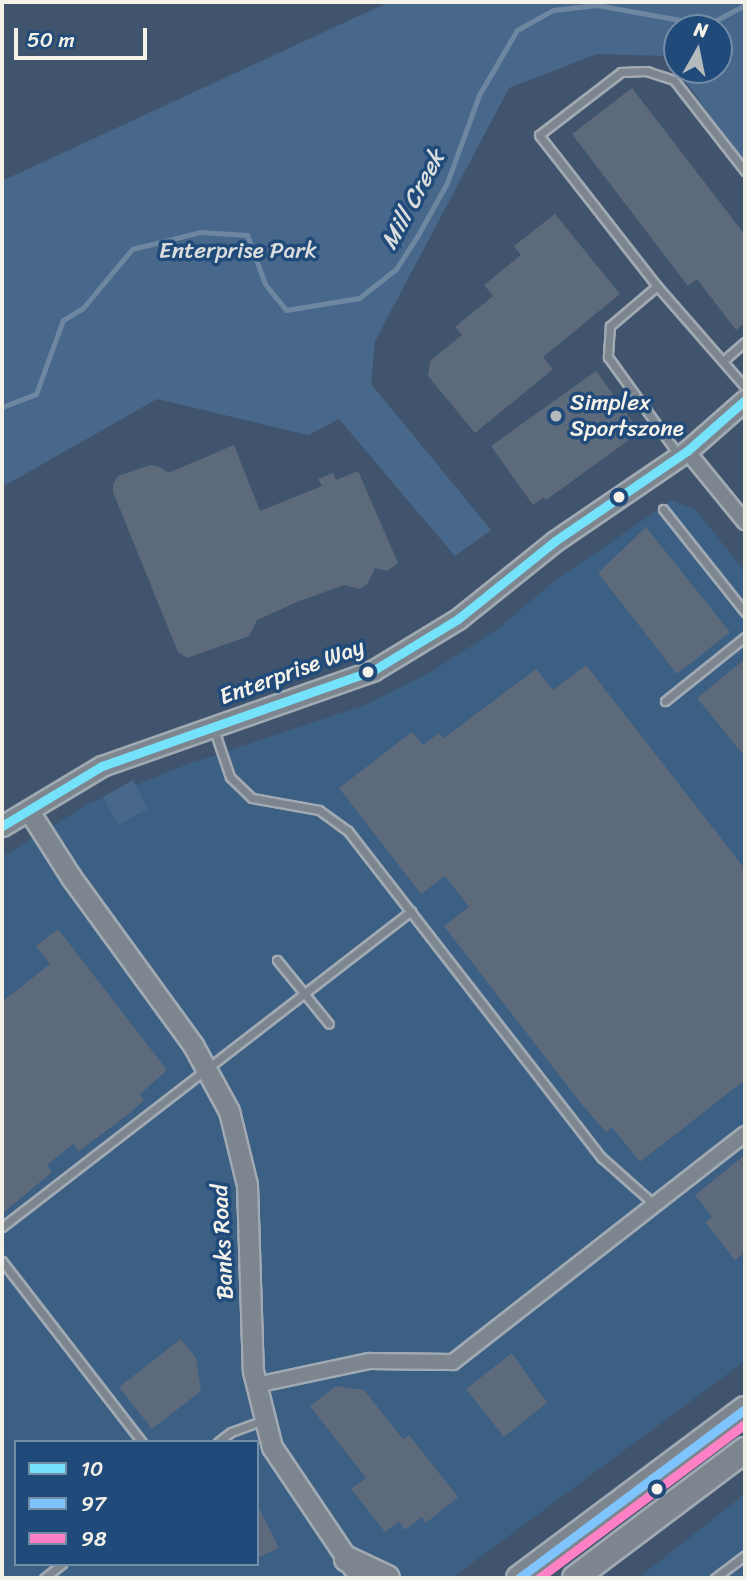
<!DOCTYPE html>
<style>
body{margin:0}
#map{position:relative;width:747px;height:1580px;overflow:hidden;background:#40556d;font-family:Sriracha,sans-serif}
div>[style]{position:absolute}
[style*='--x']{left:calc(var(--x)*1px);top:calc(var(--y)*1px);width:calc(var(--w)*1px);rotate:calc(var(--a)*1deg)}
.built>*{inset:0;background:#3c5f84}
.green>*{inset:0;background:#48688b}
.stream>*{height:5px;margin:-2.5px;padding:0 2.5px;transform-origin:2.5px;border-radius:2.5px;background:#6e87a1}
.building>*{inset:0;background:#5c6a7b}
.roads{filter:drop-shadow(2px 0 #a1aab3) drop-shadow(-2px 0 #a1aab3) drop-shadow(0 2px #a1aab3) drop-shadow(0 -2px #a1aab3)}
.lane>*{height:7px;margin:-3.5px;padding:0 3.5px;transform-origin:3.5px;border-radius:3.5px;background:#7d868f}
.street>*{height:14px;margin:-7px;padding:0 7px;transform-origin:7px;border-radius:7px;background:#7d868f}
.secondary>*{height:19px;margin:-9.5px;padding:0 9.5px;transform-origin:9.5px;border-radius:9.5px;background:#7d868f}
.highway>*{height:24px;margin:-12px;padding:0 12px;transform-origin:12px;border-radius:12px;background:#7d868f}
.bus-1>*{height:9px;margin:-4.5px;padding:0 4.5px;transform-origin:4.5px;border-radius:4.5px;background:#73e2fa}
.bus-2>*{height:9px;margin:-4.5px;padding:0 4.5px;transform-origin:4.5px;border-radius:4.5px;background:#80c4ff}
.bus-3>*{height:9px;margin:-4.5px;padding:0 4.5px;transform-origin:4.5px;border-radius:4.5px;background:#ff80c5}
.dots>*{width:19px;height:19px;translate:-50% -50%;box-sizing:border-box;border:4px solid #1f4a7a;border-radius:50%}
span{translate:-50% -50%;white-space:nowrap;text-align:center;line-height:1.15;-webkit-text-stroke:7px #1f4a7a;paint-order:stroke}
.park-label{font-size:23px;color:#dadddb}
.poi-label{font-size:23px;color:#f4f1e8}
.left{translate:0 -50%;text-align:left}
.street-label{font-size:23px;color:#f4f1e8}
.water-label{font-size:24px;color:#dadddb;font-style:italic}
.frame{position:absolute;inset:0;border:4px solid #f4f1e8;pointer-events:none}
.legend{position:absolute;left:14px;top:1440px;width:245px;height:126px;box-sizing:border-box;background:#1f4a7a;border:2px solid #748da6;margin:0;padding:9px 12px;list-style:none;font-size:21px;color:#f4f1e8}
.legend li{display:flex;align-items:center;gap:14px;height:35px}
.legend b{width:35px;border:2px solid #748da6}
.north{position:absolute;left:663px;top:14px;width:70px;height:70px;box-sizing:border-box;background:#1f4a7a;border:2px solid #748da6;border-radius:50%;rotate:9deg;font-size:19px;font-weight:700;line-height:28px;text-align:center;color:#f4f1e8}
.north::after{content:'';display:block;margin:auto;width:24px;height:32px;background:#b5babd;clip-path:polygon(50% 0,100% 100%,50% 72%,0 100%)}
.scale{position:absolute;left:14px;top:28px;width:133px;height:32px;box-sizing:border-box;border:4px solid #f4f1e8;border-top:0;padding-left:9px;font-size:21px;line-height:24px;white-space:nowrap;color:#f4f1e8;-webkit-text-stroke:5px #1f4a7a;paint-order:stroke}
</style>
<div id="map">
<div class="built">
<i style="clip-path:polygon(evenodd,672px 500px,696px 510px,745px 572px,745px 1361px,452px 1578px,2px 1578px,2px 857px,88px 804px,183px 766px,363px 706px,429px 673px,499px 628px,552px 583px,672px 500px,16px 1442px,257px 1442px,257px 1564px,16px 1564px,16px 1442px)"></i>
<i style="clip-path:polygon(745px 1494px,745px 1578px,638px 1578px)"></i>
</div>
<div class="green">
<i style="clip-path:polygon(evenodd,389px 2px,745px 2px,745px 163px,667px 56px,597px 54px,509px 88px,375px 341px,371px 384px,491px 530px,455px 556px,339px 419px,308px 435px,157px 399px,2px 487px,2px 181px,389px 2px,677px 28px,719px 28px,719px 70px,677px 70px,677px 28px)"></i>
<i style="clip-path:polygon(133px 780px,148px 809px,118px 825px,103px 797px)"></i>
</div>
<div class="stream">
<i style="--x:2;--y:407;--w:36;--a:-21"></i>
<i style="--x:36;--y:394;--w:79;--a:-70"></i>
<i style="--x:63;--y:320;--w:23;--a:-31"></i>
<i style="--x:83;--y:308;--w:77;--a:-50.3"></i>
<i style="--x:132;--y:249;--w:70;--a:-14"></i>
<i style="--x:200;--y:232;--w:47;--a:3.7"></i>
<i style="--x:247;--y:235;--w:52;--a:69.8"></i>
<i style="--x:265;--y:284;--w:33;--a:51"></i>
<i style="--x:286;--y:310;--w:74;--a:-9.3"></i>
<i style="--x:359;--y:298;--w:47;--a:-38.1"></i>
<i style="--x:396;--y:269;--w:40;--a:-57.1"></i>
<i style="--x:418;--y:235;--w:60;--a:-60.9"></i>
<i style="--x:447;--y:183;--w:94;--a:-70"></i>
<i style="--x:479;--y:95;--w:75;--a:-59.7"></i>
<i style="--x:517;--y:30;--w:41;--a:-29.1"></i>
<i style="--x:553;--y:10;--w:44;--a:-6.5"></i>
<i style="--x:597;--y:5;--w:112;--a:10.3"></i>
<i style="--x:707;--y:25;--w:43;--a:-27.8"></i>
</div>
<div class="building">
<i style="clip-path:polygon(632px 88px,745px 235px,745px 323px,736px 330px,697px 279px,688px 286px,572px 134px)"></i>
<i style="clip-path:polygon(555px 214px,620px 294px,543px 357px,553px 369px,475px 433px,428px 376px,430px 361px,462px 335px,455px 327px,493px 296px,484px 285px,521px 255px,514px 246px)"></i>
<i style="clip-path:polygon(596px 371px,640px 432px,546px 500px,544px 497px,533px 505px,491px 446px)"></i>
<i style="clip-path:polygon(234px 445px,260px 511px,322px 486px,318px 479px,333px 473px,336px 480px,358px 471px,398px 563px,387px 571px,375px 568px,368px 583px,360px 589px,344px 585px,297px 602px,257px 620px,249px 636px,187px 658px,178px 652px,113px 492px,113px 484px,118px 476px,150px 465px,160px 467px,168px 473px)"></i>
<i style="clip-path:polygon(646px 527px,730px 632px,677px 674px,598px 573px)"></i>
<i style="clip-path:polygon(745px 659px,745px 757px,697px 698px)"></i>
<i style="clip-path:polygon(586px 665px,745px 869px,745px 1080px,640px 1162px,612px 1127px,606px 1132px,583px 1106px,444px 926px,469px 907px,445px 876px,421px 894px,339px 788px,412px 732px,423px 745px,439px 733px,444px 738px,536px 669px,553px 690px)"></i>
<i style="clip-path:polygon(58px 929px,167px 1070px,140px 1094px,144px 1100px,130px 1113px,79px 1151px,73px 1144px,47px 1165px,52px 1172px,2px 1214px,2px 1002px,50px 964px,36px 946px)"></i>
<i style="clip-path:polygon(745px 1155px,745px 1252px,735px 1260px,705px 1222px,712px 1217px,695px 1195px)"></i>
<i style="clip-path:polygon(181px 1339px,196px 1358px,201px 1391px,152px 1429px,119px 1387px)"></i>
<i style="clip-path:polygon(512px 1353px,547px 1403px,504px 1437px,466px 1389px)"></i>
<i style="clip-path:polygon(336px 1386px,364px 1390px,403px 1439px,409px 1435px,458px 1497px,426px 1523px,422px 1517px,405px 1530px,399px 1522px,385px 1532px,351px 1489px,366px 1478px,310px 1406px)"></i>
<i style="clip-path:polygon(257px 1504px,279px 1548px,257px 1558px)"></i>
</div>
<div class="roads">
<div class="lane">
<i style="--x:745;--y:171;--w:115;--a:-128"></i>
<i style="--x:674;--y:80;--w:28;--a:-162"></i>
<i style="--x:647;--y:71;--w:26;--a:178"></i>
<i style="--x:621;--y:72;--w:103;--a:142.5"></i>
<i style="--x:539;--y:135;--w:192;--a:52"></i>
<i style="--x:657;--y:286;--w:134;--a:48.9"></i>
<i style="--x:657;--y:286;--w:62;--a:139.6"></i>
<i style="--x:610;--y:326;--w:31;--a:94"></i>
<i style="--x:608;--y:357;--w:120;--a:54.2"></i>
<i style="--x:723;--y:361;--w:29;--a:-41"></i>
<i style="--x:663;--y:509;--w:132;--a:51.5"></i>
<i style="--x:665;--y:701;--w:102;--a:-38.7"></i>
<i style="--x:213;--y:727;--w:53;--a:71.2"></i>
<i style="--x:230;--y:777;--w:30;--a:44"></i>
<i style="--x:252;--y:798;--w:68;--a:10.2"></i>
<i style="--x:319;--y:810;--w:36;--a:36"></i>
<i style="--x:348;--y:831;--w:414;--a:52.2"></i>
<i style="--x:602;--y:1158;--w:69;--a:41.5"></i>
<i style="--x:277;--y:960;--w:82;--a:50.9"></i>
<i style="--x:2;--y:1227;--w:517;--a:-37.69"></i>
<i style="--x:2;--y:1261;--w:229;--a:52.3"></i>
<i style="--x:218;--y:1442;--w:16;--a:-38"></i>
<i style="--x:231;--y:1432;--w:35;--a:-20"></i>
<i style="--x:44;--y:1578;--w:23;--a:-38"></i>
<i style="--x:715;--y:1578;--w:38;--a:-37"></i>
</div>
<div class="street">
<i style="--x:687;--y:451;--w:92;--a:50.8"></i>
<i style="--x:256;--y:1385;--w:116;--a:-12"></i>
<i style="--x:369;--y:1361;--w:84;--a:0.7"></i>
<i style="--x:453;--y:1362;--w:370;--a:-38"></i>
</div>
<div class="secondary">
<i style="--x:29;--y:811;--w:78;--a:57.5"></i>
<i style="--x:71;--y:877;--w:208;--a:54"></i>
<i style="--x:193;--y:1045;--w:75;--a:61.4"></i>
<i style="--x:229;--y:1111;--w:76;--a:76.3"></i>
<i style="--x:247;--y:1185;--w:186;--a:88.2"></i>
<i style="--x:253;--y:1371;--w:78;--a:76"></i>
<i style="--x:272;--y:1447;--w:147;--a:56.1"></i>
<i style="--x:2;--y:826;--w:117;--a:-31"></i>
<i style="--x:102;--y:766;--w:288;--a:-19.4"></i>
<i style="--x:374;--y:670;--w:98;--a:-31.3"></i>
<i style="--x:458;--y:619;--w:124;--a:-38.8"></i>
<i style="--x:555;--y:541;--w:160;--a:-34.3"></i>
<i style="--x:687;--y:451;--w:77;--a:-41.3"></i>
</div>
<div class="highway">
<i style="--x:347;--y:1559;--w:44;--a:25.4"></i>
<i style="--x:519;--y:1578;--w:282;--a:-36.8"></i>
<i style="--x:575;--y:1578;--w:213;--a:-37"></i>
</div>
</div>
<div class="bus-1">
<i style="--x:2;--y:826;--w:117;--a:-31"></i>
<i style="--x:102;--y:766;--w:288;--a:-19.4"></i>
<i style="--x:374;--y:670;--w:98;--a:-31.3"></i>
<i style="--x:458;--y:619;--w:124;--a:-38.8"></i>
<i style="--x:555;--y:541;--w:160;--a:-34.3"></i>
<i style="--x:687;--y:451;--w:77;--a:-41.3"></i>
</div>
<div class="bus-2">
<i style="--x:519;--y:1578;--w:282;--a:-36.8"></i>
</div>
<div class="bus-3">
<i style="--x:539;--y:1578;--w:257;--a:-36.8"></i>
</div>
<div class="dots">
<i style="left:556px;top:416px;background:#b5babd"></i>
<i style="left:619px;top:497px;background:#f4f1e8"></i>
<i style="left:368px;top:672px;background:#f4f1e8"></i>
<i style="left:657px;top:1489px;background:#f4f1e8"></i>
</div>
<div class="park-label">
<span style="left:238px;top:251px">Enterprise Park</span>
</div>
<div class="poi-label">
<span class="left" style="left:570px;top:416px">Simplex<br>Sportszone</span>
</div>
<div class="street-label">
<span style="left:292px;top:672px;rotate:-20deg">Enterprise Way</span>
<span style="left:223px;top:1242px;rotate:-93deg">Banks Road</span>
</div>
<div class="water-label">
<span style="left:413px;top:200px;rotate:-62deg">Mill Creek</span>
</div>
<div class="frame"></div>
<ul class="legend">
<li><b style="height:9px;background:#73e2fa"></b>10</li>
<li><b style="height:9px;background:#80c4ff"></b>97</li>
<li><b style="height:9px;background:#ff80c5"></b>98</li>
</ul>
<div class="north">N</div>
<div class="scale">50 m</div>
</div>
